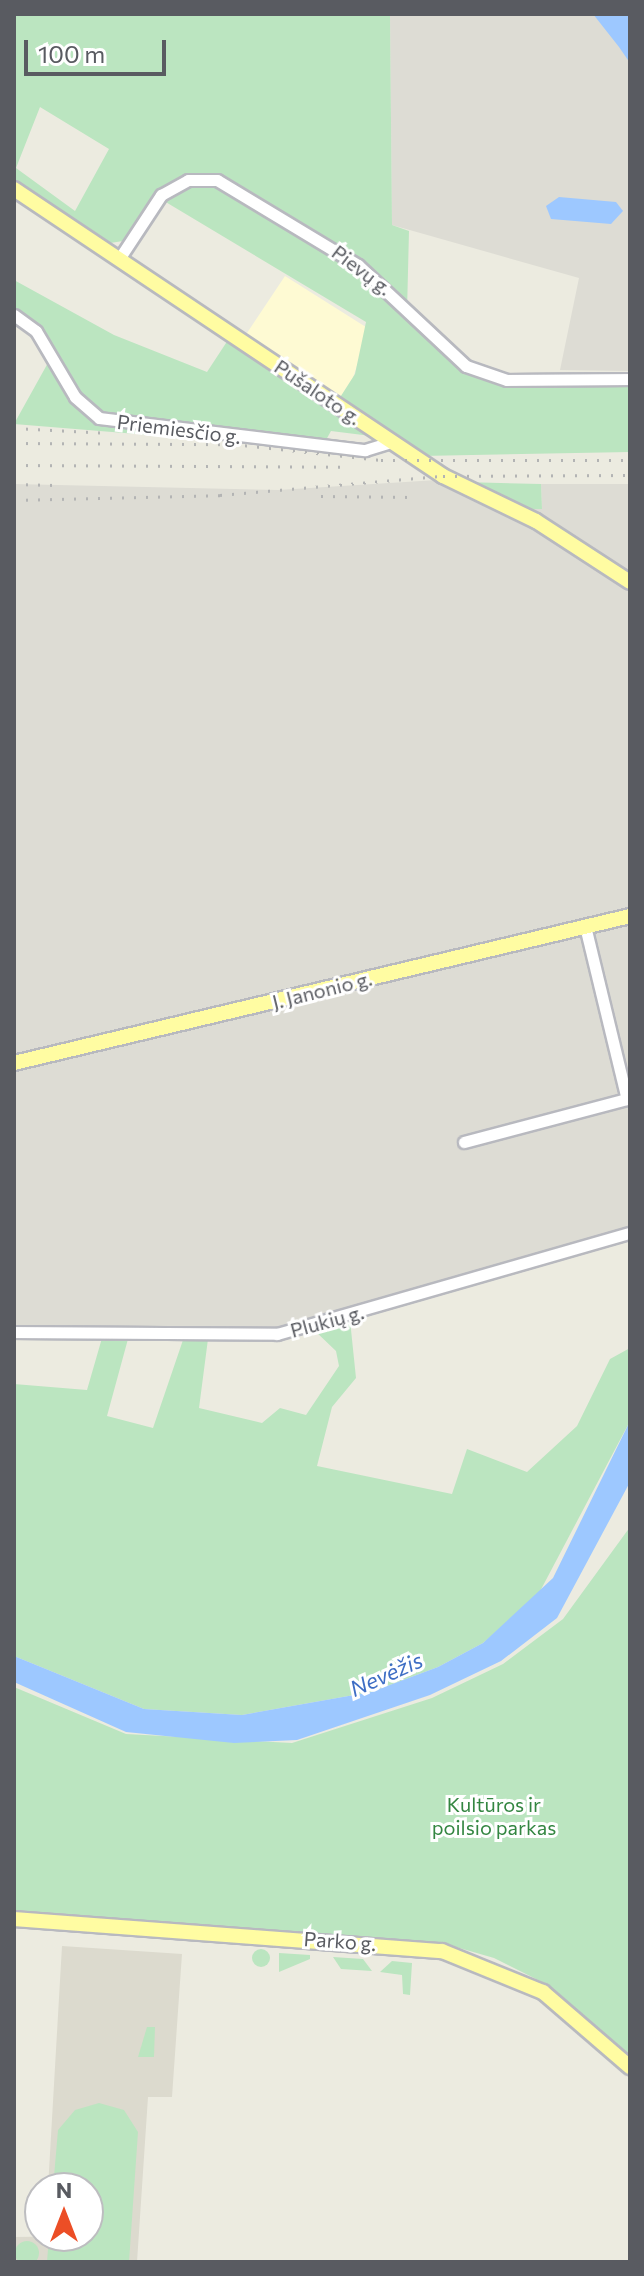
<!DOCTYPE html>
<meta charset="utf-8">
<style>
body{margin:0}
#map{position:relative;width:644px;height:2276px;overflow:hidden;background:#ecebe0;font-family:Commissioner,sans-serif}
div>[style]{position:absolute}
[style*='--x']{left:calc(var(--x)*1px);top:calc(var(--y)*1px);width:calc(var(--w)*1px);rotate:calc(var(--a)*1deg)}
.commercial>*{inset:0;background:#fefad3}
.industrial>*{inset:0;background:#dddcd4}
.education>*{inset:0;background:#dcdace}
.green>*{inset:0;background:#bbe5c0}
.round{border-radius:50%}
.water>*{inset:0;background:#9dc8ff}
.roads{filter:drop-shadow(2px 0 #b8b9bf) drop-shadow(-2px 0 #b8b9bf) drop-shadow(0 2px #b8b9bf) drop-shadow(0 -2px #b8b9bf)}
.minor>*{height:11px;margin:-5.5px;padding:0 5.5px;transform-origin:5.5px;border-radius:5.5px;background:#fff}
.major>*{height:14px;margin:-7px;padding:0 7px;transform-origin:7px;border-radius:7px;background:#fffca2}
.rail>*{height:3px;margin-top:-1.5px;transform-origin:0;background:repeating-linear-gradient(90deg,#b3b4b4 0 2px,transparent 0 12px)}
span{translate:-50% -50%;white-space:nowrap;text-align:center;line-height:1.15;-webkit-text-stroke:6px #fff;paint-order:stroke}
.street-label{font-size:20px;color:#595b61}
.park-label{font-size:20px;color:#338641}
.water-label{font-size:22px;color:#3e6ec4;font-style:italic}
.frame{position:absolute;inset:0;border:16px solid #595b61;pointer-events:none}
.north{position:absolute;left:24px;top:2172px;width:80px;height:80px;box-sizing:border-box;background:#fff;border:2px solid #bdbdc0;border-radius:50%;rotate:0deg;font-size:22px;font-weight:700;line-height:32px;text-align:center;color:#595b61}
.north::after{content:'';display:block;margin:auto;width:28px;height:36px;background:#ec4e26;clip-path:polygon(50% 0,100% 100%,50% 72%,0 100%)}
.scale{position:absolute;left:24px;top:40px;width:142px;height:36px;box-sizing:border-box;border:4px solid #595b61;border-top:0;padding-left:10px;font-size:24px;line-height:28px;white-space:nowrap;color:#595b61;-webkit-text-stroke:6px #fff;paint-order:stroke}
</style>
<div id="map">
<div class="commercial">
<i style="clip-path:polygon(285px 276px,369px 329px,348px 393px,339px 399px,245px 336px)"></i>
</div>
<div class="industrial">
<i style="clip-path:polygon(390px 14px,630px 14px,630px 371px,560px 370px,579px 278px,392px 225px)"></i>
<i style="clip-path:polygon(437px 480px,490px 508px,542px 509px,541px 484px,630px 484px,630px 1236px,283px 1338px,14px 1335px,14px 484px,278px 490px)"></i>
</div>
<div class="education">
<i style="clip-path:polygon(62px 1946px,182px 1954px,172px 2097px,148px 2097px,137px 2262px,14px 2262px,14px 2237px,88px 2236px,88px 2188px,48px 2188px)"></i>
</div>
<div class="green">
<i style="clip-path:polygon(evenodd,14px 14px,390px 14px,392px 225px,409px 231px,407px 312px,447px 359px,484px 380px,630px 385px,630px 452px,421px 456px,339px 399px,355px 374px,366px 322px,154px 195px,123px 241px,104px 244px,14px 182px,14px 14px,40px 107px,109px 149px,75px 211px,16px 168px,40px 107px)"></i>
<i style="clip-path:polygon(14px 280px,114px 335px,207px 372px,228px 340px,371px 436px,331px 431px,321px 449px,14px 424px,54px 352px,14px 306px)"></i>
<i style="clip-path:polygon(462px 482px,541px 484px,542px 509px,524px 509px)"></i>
<i style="clip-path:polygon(350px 1320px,356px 1378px,332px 1407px,317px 1466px,452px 1494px,467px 1449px,527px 1472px,577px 1426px,610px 1359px,630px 1348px,630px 1421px,537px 1597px,483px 1643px,438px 1667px,371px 1692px,242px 1715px,144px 1709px,14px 1656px,14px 1384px,87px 1390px,102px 1338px,128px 1339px,107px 1416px,153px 1428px,183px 1340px,208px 1339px,199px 1408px,262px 1423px,280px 1408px,306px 1415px,339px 1366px,336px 1351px,314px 1330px)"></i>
<i style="clip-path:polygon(630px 1527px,630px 2060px,550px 1986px,494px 1958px,442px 1943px,14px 1910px,14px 1687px,126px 1734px,292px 1743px,432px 1698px,503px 1664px,563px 1619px)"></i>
<i class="round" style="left:252px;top:1949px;width:18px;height:18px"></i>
<i style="clip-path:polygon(279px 1953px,310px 1955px,310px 1959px,279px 1972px)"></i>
<i style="clip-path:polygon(333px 1957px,363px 1959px,372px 1971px,341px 1969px)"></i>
<i style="clip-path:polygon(392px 1961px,412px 1963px,410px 1995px,403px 1994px,402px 1975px,380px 1972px)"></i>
<i style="clip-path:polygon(147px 2027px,155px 2027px,154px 2057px,138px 2057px)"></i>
<i style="clip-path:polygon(99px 2103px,124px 2110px,138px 2132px,129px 2262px,47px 2262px,49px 2236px,88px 2236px,88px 2188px,53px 2188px,58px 2130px,75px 2110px)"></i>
<i class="round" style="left:15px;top:2241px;width:24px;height:24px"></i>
</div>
<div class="water">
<i style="clip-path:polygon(593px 14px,630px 14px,630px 63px,619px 47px)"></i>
<i style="clip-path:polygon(559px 197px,616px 202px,623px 211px,611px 224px,551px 219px,546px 206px)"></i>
<i style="clip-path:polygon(630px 1421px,630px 1482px,557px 1618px,501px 1661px,430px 1695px,297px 1740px,234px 1743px,126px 1732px,14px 1682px,14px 1656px,144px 1709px,242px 1715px,371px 1692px,438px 1667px,483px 1643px,553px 1578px)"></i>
</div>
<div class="roads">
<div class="minor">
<i style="--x:119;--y:259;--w:77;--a:-56.7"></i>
<i style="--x:161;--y:195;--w:31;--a:-29"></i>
<i style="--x:188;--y:180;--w:29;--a:0"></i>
<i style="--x:217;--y:180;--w:165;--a:31.1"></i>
<i style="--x:358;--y:265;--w:148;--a:43.1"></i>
<i style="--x:466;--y:366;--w:43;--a:18.9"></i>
<i style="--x:507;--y:380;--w:123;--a:-0.5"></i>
<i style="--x:14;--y:315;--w:27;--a:36"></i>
<i style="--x:36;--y:331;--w:77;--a:59.4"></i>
<i style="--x:75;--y:397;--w:32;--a:41"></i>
<i style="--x:99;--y:418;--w:268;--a:6.9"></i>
<i style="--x:365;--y:450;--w:28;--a:-17"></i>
<i style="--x:585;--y:926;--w:178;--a:76.4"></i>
<i style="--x:464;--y:1142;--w:172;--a:-14.8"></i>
<i style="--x:14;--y:1332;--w:263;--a:0.4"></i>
<i style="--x:277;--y:1334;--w:367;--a:-16"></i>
</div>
<div class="major">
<i style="--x:14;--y:189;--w:516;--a:33.78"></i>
<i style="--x:443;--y:476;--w:103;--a:25.8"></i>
<i style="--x:536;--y:521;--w:112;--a:33"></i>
<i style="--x:14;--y:1063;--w:633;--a:-13.42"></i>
<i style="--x:14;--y:1919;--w:429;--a:4.3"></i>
<i style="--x:442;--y:1951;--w:109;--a:22.1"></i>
<i style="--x:543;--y:1992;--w:115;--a:40.8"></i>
</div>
</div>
<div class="rail">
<i style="--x:14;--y:428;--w:96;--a:3"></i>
<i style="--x:14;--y:443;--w:219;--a:0.3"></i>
<i style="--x:233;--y:444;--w:149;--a:6.2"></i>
<i style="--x:381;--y:460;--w:249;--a:0"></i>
<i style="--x:14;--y:465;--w:328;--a:0.3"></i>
<i style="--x:14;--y:484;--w:41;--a:1.4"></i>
<i style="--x:220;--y:495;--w:224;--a:-4.9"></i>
<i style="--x:443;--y:476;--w:187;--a:-0.3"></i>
<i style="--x:321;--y:496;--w:92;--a:0.6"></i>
<i style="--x:14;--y:500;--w:215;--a:-1.3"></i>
</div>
<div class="street-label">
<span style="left:362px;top:270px;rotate:37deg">Pievų g.</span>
<span style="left:318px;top:392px;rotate:34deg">Pušaloto g.</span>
<span style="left:179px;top:429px;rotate:7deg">Priemiesčio g.</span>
<span style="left:322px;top:990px;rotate:-14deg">J. Janonio g.</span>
<span style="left:327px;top:1321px;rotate:-15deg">Plukių g.</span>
<span style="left:340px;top:1941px;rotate:4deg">Parko g.</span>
</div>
<div class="park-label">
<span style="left:494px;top:1816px">Kultūros ir<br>poilsio parkas</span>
</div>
<div class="water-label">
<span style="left:386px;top:1674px;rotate:-24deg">Nevėžis</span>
</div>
<div class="frame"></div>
<div class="north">N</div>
<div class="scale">100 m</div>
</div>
